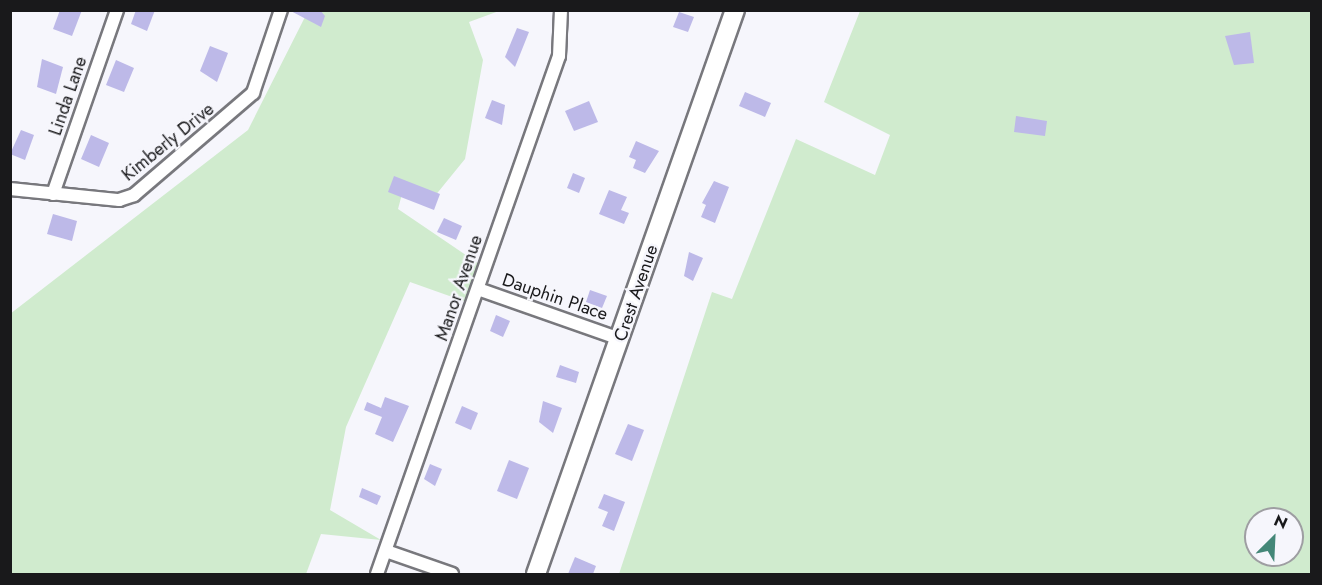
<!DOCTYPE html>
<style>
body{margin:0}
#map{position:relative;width:1322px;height:585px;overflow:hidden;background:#f6f6fc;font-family:Jost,sans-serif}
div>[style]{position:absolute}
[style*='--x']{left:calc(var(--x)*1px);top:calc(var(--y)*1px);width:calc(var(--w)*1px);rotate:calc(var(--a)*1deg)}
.green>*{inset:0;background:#d0ebce}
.building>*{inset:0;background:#bdb9e8}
.roads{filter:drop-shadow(2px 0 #78787d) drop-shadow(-2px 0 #78787d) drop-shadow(0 2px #78787d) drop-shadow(0 -2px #78787d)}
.street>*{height:12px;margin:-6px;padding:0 6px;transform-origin:6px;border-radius:6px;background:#fff}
.secondary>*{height:18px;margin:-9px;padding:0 9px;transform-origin:9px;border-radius:9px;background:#fff}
span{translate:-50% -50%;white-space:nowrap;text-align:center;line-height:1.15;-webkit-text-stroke:4.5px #f6f6fc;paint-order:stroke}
.street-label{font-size:18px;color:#19191b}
.frame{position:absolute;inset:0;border:12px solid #19191b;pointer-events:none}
.north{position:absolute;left:1244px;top:507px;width:60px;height:60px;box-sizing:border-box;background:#f6f6fc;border:2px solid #9e9ea2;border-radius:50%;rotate:24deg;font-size:16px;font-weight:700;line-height:24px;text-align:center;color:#19191b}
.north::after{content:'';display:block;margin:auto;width:21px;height:27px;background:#448778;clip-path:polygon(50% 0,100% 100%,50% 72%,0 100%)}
</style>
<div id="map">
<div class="green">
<i style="clip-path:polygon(308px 11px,499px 11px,469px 22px,483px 60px,465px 159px,430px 202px,402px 194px,398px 209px,485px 268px,472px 304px,410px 282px,346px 427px,330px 510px,381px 540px,321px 534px,306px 574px,11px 574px,10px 314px,248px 130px)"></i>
<i style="clip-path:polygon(evenodd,860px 11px,1311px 11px,1311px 574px,619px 574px,712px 292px,732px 299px,796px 139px,875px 175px,890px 135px,824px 102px,860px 11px,1256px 519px,1292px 519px,1292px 555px,1256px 555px,1256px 519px)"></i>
</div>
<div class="building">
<i style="clip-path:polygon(60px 10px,82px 10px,72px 36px,53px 29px)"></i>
<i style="clip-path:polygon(136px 10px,155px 10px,147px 31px,131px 24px)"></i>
<i style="clip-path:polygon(289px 10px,320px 10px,325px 16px,321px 27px)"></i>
<i style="clip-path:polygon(679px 12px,694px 17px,688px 32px,673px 27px)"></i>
<i style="clip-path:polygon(517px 28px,529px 32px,515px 67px,505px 57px)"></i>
<i style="clip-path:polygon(1250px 32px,1254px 63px,1234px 65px,1225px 36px)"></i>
<i style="clip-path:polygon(210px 46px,228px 53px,217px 82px,200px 71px)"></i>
<i style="clip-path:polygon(42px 59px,63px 67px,56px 94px,37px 87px)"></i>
<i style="clip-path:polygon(116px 60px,134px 68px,124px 92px,106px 85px)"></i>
<i style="clip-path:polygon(745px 92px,771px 103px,765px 117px,739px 106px)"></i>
<i style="clip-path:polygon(492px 100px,505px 105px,502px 125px,485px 118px)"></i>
<i style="clip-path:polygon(589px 101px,598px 122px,574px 131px,565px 111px)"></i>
<i style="clip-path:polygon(1016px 116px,1047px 121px,1045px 136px,1014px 132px)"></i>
<i style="clip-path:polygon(21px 130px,34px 135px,25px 160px,10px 154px)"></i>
<i style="clip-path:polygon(91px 135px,109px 143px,99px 167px,81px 159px)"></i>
<i style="clip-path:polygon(636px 141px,659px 151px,645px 173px,633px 168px,636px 160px,629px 157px)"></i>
<i style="clip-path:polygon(573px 173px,585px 178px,579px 193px,567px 188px)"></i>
<i style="clip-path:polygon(394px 176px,440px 194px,434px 210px,388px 192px)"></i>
<i style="clip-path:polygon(714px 181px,729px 187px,715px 223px,701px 217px,706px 205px,702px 203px)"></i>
<i style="clip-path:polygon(609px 190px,627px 197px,621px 210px,629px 213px,624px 224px,599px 214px)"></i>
<i style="clip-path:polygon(53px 214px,77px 221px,72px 241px,47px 234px)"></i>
<i style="clip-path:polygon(444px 218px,462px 226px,456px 240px,437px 232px)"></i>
<i style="clip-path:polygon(689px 252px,703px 258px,693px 281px,684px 276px)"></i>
<i style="clip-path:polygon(590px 290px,607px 296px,602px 308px,586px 302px)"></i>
<i style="clip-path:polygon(496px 315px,510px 321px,503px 337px,490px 331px)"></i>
<i style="clip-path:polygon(560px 365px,579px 372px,576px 383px,556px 377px)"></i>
<i style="clip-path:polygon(385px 397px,409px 406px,393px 442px,375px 434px,382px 417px,364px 410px,367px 402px,381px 408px)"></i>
<i style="clip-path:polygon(543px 401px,562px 408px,553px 433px,539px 422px)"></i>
<i style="clip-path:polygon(462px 406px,478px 413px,471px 430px,455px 423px)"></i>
<i style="clip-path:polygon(628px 424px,644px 430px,632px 461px,615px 454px)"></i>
<i style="clip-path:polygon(509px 460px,529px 468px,517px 499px,497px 491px)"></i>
<i style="clip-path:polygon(430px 464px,442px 469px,435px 486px,424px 479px)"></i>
<i style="clip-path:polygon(362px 488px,381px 496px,377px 505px,359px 497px)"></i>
<i style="clip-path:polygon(604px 494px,625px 502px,614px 531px,602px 526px,608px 512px,598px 508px)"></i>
<i style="clip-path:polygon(575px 557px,596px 566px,593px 574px,568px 574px)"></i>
</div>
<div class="roads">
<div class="street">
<i style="--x:10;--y:189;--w:110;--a:5.8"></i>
<i style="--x:119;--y:200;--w:16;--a:-18"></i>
<i style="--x:134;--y:195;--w:157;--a:-40.6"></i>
<i style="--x:253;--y:93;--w:88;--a:-71.4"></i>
<i style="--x:53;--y:194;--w:195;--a:-70.8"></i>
<i style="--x:478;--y:289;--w:151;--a:19.4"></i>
<i style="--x:386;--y:551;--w:70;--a:19.2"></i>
<i style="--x:377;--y:574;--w:549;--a:-70.64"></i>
<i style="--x:559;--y:56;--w:46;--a:-87.5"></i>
</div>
<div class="secondary">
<i style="--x:536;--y:574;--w:598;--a:-70.57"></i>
</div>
</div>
<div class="street-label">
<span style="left:68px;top:96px;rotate:-71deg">Linda Lane</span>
<span style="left:168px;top:142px;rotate:-39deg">Kimberly Drive</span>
<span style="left:459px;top:288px;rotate:-71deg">Manor Avenue</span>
<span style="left:636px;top:293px;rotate:-71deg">Crest Avenue</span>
<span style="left:555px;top:297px;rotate:19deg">Dauphin Place</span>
</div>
<div class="frame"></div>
<div class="north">N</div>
</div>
